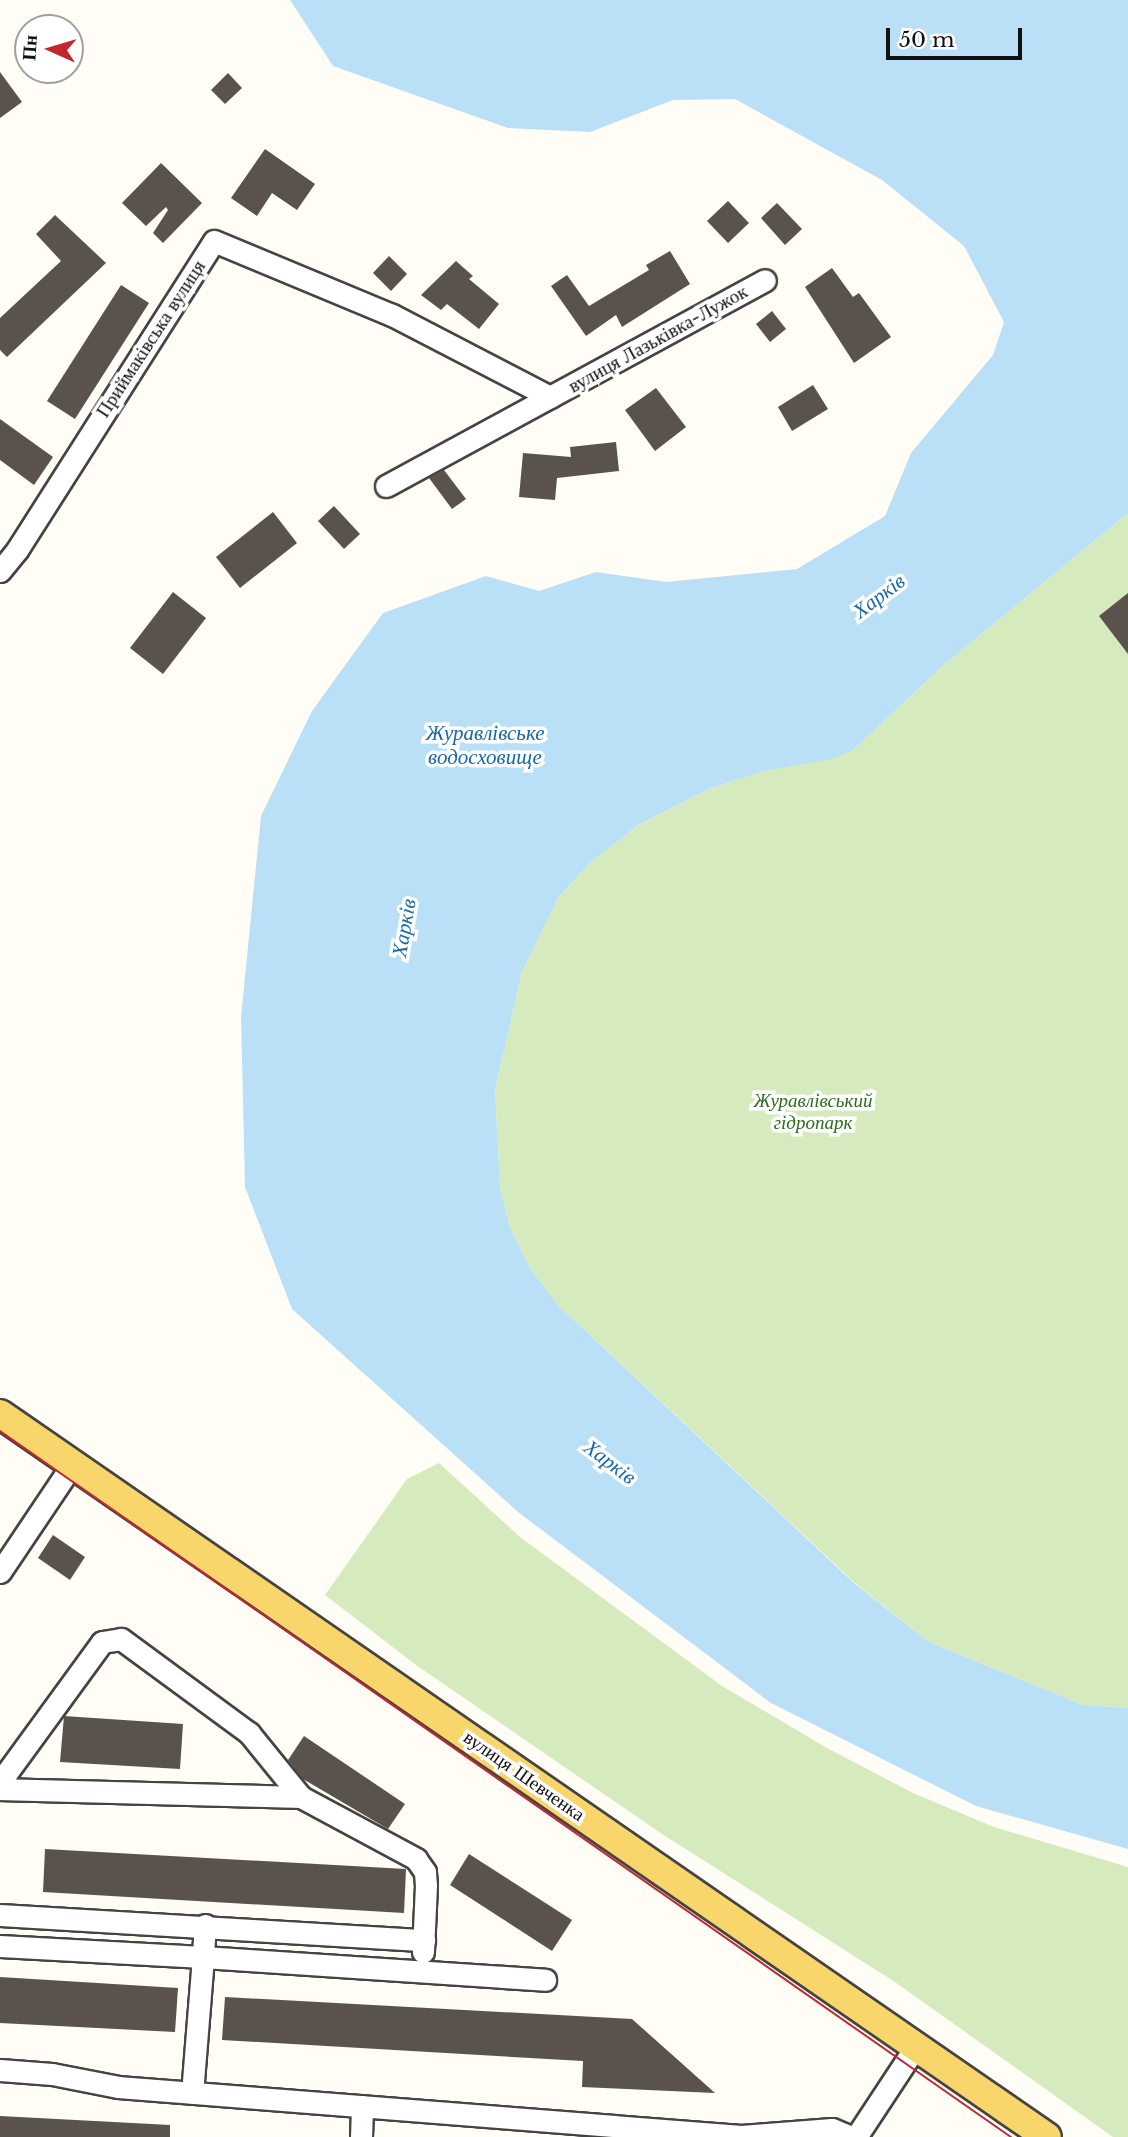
<!DOCTYPE html>
<meta charset="utf-8">
<style>
body{margin:0}
#map{position:relative;width:1128px;height:2137px;overflow:hidden;background:#fffdf5;font-family:"Libre Baskerville",serif}
div>[style]{position:absolute}
[style*='--x']{left:calc(var(--x)*1px);top:calc(var(--y)*1px);width:calc(var(--w)*1px);rotate:calc(var(--a)*1deg)}
.green>*{inset:0;background:#d5ebbd}
.water>*{inset:0;background:#b9e0f7}
.building>*{inset:0;background:#5a524d}
.roads{filter:drop-shadow(2px 0 #444) drop-shadow(-2px 0 #444) drop-shadow(0 2px #444) drop-shadow(0 -2px #444)}
.minor>*{height:21px;margin:-10.5px;padding:0 10.5px;transform-origin:10.5px;border-radius:10.5px;background:#fff}
.major>*{height:28px;margin:-14px;padding:0 14px;transform-origin:14px;border-radius:14px;background:#f9d66b}
.tram>*{height:2px;margin:-1px;padding:0 1px;transform-origin:1px;border-radius:1px;background:#c4262e}
span{translate:-50% -50%;white-space:nowrap;text-align:center;line-height:1.15;-webkit-text-stroke:7px #fff;paint-order:stroke}
.street-label{font-size:19px;color:#111}
.park-label{font-size:19px;color:#2f6b1f;font-style:italic}
.water-label{font-size:21px;color:#1768a6;font-style:italic}
.north{position:absolute;left:14px;top:14px;width:70px;height:70px;box-sizing:border-box;background:#fff;border:2px solid #a0a0a0;border-radius:50%;rotate:274deg;font-size:19px;font-weight:700;line-height:28px;text-align:center;color:#111}
.north::after{content:'';display:block;margin:auto;width:24px;height:32px;background:#c4262e;clip-path:polygon(50% 0,100% 100%,50% 72%,0 100%)}
.scale{position:absolute;left:886px;top:28px;width:136px;height:32px;box-sizing:border-box;border:4px solid #111;border-top:0;padding-left:9px;font-size:21px;line-height:24px;white-space:nowrap;color:#111;-webkit-text-stroke:5px #fff;paint-order:stroke}
</style>
<div id="map">
<div class="green">
<i style="clip-path:polygon(1128px 513px,1128px 1708px,1083px 1705px,929px 1642px,855px 1583px,558px 1305px,531px 1269px,510px 1227px,500px 1187px,495px 1090px,522px 972px,558px 898px,590px 863px,638px 825px,711px 788px,765px 771px,852px 751px,946px 663px)"></i>
<i style="clip-path:polygon(439px 1463px,520px 1537px,722px 1686px,827px 1748px,913px 1793px,994px 1827px,1128px 1867px,1128px 2137px,1113px 2137px,895px 1982px,662px 1834px,416px 1665px,325px 1595px,407px 1479px)"></i>
</div>
<div class="water">
<i style="clip-path:polygon(290px 0,1128px 0,1128px 513px,946px 663px,852px 751px,831px 759px,765px 771px,711px 788px,638px 825px,590px 863px,558px 898px,522px 972px,495px 1090px,500px 1187px,510px 1227px,531px 1269px,558px 1305px,854px 1583px,929px 1642px,1083px 1705px,1128px 1708px,1128px 1849px,976px 1806px,771px 1703px,518px 1512px,292px 1309px,245px 1187px,241px 1017px,261px 816px,312px 711px,383px 613px,486px 576px,539px 591px,596px 572px,666px 582px,797px 569px,885px 516px,911px 453px,993px 355px,1004px 322px,964px 246px,882px 180px,735px 99px,673px 100px,590px 132px,508px 128px,333px 66px)"></i>
</div>
<div class="building">
<i style="clip-path:polygon(0 72px,22px 102px,0 118px)"></i>
<i style="clip-path:polygon(228px 73px,242px 88px,225px 104px,211px 90px)"></i>
<i style="clip-path:polygon(265px 149px,315px 184px,297px 210px,272px 193px,257px 216px,231px 198px)"></i>
<i style="clip-path:polygon(161px 163px,202px 203px,163px 243px,153px 233px,168px 210px,166px 207px,146px 226px,122px 203px)"></i>
<i style="clip-path:polygon(728px 201px,749px 223px,728px 243px,707px 221px)"></i>
<i style="clip-path:polygon(777px 203px,802px 229px,785px 245px,761px 218px)"></i>
<i style="clip-path:polygon(55px 215px,106px 263px,7px 357px,0 350px,0 318px,61px 261px,36px 234px)"></i>
<i style="clip-path:polygon(670px 251px,690px 284px,622px 327px,616px 315px,586px 336px,551px 286px,567px 275px,589px 306px,649px 270px,646px 265px)"></i>
<i style="clip-path:polygon(389px 256px,407px 274px,391px 291px,373px 273px)"></i>
<i style="clip-path:polygon(456px 261px,473px 276px,469px 279px,499px 304px,479px 329px,447px 304px,441px 310px,421px 295px)"></i>
<i style="clip-path:polygon(832px 268px,853px 297px,859px 293px,891px 337px,854px 363px,805px 287px)"></i>
<i style="clip-path:polygon(121px 285px,149px 303px,75px 419px,47px 401px)"></i>
<i style="clip-path:polygon(772px 311px,786px 329px,770px 342px,756px 324px)"></i>
<i style="clip-path:polygon(813px 385px,828px 409px,792px 431px,778px 407px)"></i>
<i style="clip-path:polygon(656px 388px,686px 427px,655px 451px,625px 410px)"></i>
<i style="clip-path:polygon(0 419px,53px 457px,34px 485px,0 460px)"></i>
<i style="clip-path:polygon(616px 442px,619px 471px,557px 478px,555px 500px,519px 497px,523px 453px,571px 457px,570px 447px)"></i>
<i style="clip-path:polygon(444px 470px,466px 499px,452px 509px,429px 478px)"></i>
<i style="clip-path:polygon(334px 506px,360px 534px,344px 549px,318px 521px)"></i>
<i style="clip-path:polygon(273px 512px,297px 543px,240px 588px,216px 557px)"></i>
<i style="clip-path:polygon(173px 592px,206px 618px,163px 674px,130px 648px)"></i>
<i style="clip-path:polygon(1128px 593px,1128px 654px,1099px 616px)"></i>
<i style="clip-path:polygon(53px 1535px,85px 1557px,70px 1580px,38px 1558px)"></i>
<i style="clip-path:polygon(64px 1716px,183px 1724px,180px 1769px,60px 1762px)"></i>
<i style="clip-path:polygon(304px 1736px,405px 1804px,388px 1829px,303px 1779px,288px 1760px)"></i>
<i style="clip-path:polygon(45px 1849px,406px 1869px,404px 1913px,43px 1892px)"></i>
<i style="clip-path:polygon(469px 1854px,572px 1920px,552px 1951px,450px 1885px)"></i>
<i style="clip-path:polygon(0 1977px,178px 1988px,175px 2032px,0 2023px)"></i>
<i style="clip-path:polygon(225px 1997px,632px 2019px,715px 2093px,582px 2087px,583px 2061px,222px 2040px)"></i>
<i style="clip-path:polygon(0 2116px,170px 2125px,170px 2137px,0 2137px)"></i>
</div>
<div class="roads">
<div class="minor">
<i style="--x:386;--y:486;--w:431;--a:-28.5"></i>
<i style="--x:0;--y:571;--w:27;--a:-51"></i>
<i style="--x:17;--y:550;--w:366;--a:-57.5"></i>
<i style="--x:214;--y:241;--w:193;--a:22.6"></i>
<i style="--x:392;--y:315;--w:178;--a:27.4"></i>
<i style="--x:0;--y:1572;--w:129;--a:-56.1"></i>
<i style="--x:0;--y:1782;--w:173;--a:-53.9"></i>
<i style="--x:102;--y:1642;--w:19;--a:-9"></i>
<i style="--x:121;--y:1639;--w:159;--a:36.3"></i>
<i style="--x:249;--y:1733;--w:82;--a:50.9"></i>
<i style="--x:301;--y:1797;--w:301;--a:-178.5"></i>
<i style="--x:301;--y:1797;--w:131;--a:28.3"></i>
<i style="--x:416;--y:1859;--w:16;--a:55"></i>
<i style="--x:425;--y:1872;--w:13;--a:86"></i>
<i style="--x:426;--y:1885;--w:67;--a:92.6"></i>
<i style="--x:0;--y:1915;--w:425;--a:3.4"></i>
<i style="--x:205;--y:1925;--w:32;--a:94"></i>
<i style="--x:203;--y:1957;--w:343;--a:3.8"></i>
<i style="--x:0;--y:1946;--w:203;--a:3.1"></i>
<i style="--x:203;--y:1957;--w:136;--a:94.6"></i>
<i style="--x:0;--y:2070;--w:52;--a:4.4"></i>
<i style="--x:52;--y:2074;--w:67;--a:11.1"></i>
<i style="--x:118;--y:2087;--w:625;--a:4.5"></i>
<i style="--x:741;--y:2136;--w:91;--a:-4.4"></i>
<i style="--x:832;--y:2129;--w:21;--a:23"></i>
<i style="--x:361;--y:2137;--w:31;--a:-88"></i>
<i style="--x:856;--y:2137;--w:109;--a:-56.6"></i>
</div>
<div class="major">
<i style="--x:0;--y:1414;--w:1272;--a:34.63"></i>
</div>
</div>
<div class="tram">
<i style="--x:0;--y:1431;--w:1233;--a:34.93"></i>
</div>
<div class="street-label">
<span style="left:151px;top:339px;rotate:-57deg">Приймаківська вулиця</span>
<span style="left:658px;top:339px;rotate:-29deg">вулиця Лазьківка-Лужок</span>
<span style="left:524px;top:1776px;rotate:35deg">вулиця Шевченка</span>
</div>
<div class="park-label">
<span style="left:813px;top:1112px">Журавлівський<br>гідропарк</span>
</div>
<div class="water-label">
<span style="left:879px;top:596px;rotate:-37deg">Харків</span>
<span style="left:485px;top:745px">Журавлівське<br>водосховище</span>
<span style="left:404px;top:928px;rotate:-80deg">Харків</span>
<span style="left:610px;top:1462px;rotate:37deg">Харків</span>
</div>
<div class="north">Пн</div>
<div class="scale">50 m</div>
</div>
